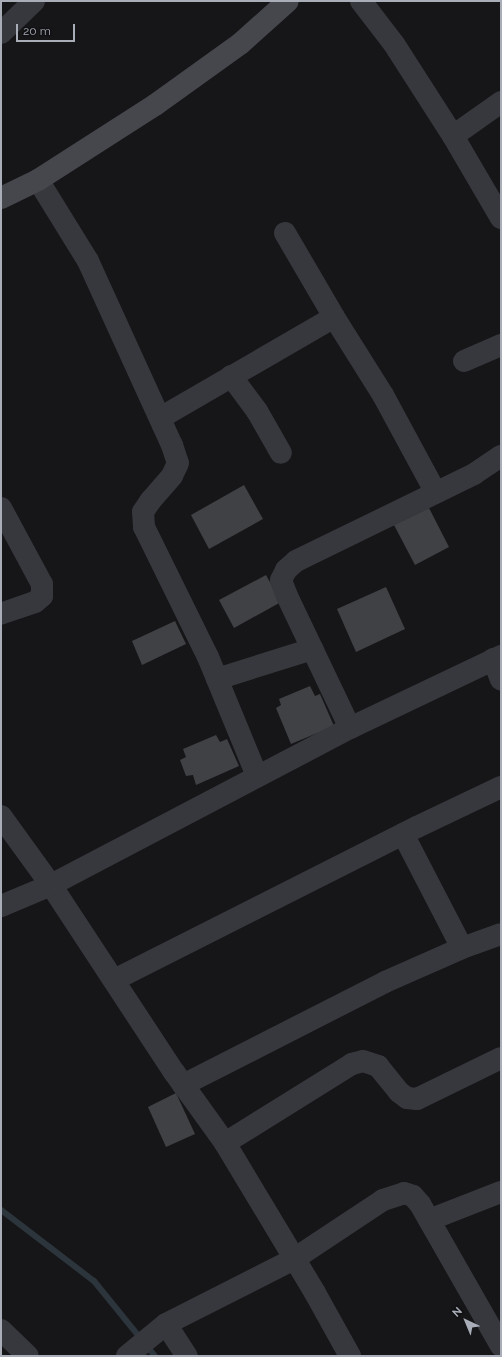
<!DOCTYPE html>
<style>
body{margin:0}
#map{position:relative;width:502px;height:1357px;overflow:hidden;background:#161618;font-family:Raleway,sans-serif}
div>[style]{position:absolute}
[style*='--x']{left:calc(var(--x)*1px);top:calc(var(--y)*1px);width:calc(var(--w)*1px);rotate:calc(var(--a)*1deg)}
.stream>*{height:6px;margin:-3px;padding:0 3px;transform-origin:3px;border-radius:3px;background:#2c353c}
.building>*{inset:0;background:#404145}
.street>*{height:22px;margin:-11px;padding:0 11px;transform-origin:11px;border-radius:11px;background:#37383d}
.secondary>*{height:22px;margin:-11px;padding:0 11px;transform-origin:11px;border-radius:11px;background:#45474d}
span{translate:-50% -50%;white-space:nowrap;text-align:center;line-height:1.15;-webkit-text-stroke:4px #111113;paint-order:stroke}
.frame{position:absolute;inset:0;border:2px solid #a8adb8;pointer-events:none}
.north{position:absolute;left:446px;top:1301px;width:40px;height:40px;-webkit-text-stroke:3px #111113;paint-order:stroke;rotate:316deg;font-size:11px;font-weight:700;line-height:16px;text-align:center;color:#a8adb8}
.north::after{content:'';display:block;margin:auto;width:14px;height:18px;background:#a8adb8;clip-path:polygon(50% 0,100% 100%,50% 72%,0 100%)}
.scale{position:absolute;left:16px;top:24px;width:59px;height:18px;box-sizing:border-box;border:2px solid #a8adb8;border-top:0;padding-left:5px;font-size:12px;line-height:14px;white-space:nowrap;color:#a8adb8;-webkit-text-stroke:3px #111113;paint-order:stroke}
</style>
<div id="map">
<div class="stream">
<i style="--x:1;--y:1210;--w:117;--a:37.4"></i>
<i style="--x:94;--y:1281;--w:97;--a:50.9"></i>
</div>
<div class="building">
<i style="clip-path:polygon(244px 485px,263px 519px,209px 549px,191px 515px)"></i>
<i style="clip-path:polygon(429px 508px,449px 547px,415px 565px,394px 525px)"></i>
<i style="clip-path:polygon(266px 575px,281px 602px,234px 628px,219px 600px)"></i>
<i style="clip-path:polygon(386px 587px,405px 629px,356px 652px,337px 609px)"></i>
<i style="clip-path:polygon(175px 621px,186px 644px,142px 665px,132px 641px)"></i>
<i style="clip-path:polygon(310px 686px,315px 696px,320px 694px,334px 726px,291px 744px,276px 708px,281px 705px,279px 699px)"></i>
<i style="clip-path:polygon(216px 735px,220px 742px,227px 739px,239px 766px,196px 785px,193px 775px,186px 776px,180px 760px,186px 757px,183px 749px)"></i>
<i style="clip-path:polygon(176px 1093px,195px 1134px,166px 1147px,148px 1107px)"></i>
</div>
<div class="street">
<i style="--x:361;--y:1;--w:54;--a:52.5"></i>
<i style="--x:394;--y:44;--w:109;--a:57.3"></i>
<i style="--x:453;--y:136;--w:95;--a:59.7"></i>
<i style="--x:1;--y:33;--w:46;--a:-44.1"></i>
<i style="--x:453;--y:136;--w:59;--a:-35.3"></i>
<i style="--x:38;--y:180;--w:95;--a:58.3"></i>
<i style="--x:88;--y:261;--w:202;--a:65.5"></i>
<i style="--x:172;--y:445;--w:19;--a:72"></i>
<i style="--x:178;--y:463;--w:14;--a:115"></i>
<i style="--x:172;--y:476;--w:32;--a:131"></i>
<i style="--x:151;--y:500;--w:14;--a:124"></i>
<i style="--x:143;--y:512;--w:15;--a:86"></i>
<i style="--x:144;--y:527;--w:145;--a:63.8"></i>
<i style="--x:208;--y:657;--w:129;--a:67.6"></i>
<i style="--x:285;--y:233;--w:97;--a:59.7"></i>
<i style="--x:334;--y:317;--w:92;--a:57.9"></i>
<i style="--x:383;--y:395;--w:111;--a:61.6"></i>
<i style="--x:464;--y:361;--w:40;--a:-23.4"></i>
<i style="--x:231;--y:376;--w:44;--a:53.4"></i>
<i style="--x:257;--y:411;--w:48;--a:60.3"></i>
<i style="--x:160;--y:418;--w:201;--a:-30.1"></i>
<i style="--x:1;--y:508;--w:86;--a:61.7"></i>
<i style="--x:42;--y:584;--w:12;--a:90"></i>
<i style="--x:42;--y:596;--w:9;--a:139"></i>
<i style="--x:35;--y:602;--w:36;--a:161"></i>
<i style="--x:493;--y:659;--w:22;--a:69"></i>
<i style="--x:217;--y:679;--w:100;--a:-17.5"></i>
<i style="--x:350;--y:728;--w:146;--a:-115.5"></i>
<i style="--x:287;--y:596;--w:17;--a:-111"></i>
<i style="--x:281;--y:580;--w:11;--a:-63"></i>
<i style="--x:286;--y:570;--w:13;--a:-42"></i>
<i style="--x:296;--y:561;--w:198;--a:-26"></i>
<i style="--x:474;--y:474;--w:32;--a:-34"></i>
<i style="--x:1;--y:816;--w:85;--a:54.1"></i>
<i style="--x:51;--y:885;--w:224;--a:56.7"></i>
<i style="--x:174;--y:1072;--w:87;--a:54.3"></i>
<i style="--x:225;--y:1143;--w:175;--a:59"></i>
<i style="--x:315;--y:1293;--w:72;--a:60.9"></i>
<i style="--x:403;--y:834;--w:128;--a:62.6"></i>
<i style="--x:1;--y:906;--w:54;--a:-22.8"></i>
<i style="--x:51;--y:885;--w:338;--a:-27.7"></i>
<i style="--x:350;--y:728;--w:167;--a:-25.5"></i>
<i style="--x:114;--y:980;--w:339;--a:-26.8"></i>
<i style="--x:417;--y:827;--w:93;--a:-25.5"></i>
<i style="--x:183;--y:1085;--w:227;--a:-27"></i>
<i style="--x:385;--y:982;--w:84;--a:-23.8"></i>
<i style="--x:462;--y:948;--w:41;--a:-19.7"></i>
<i style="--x:225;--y:1143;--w:150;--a:-31.9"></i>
<i style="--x:352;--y:1064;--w:11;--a:-15"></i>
<i style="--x:363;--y:1061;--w:16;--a:18"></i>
<i style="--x:378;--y:1066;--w:33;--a:51"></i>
<i style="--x:399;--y:1092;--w:10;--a:37"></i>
<i style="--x:407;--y:1098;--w:10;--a:6"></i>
<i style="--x:417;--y:1099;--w:93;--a:-26"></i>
<i style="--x:429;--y:1220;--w:77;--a:-21.3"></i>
<i style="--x:166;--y:1324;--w:38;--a:57"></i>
<i style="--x:1;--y:1330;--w:37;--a:44"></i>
<i style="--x:127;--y:1356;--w:50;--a:-39.4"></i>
<i style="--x:166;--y:1324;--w:144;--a:-26.9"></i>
<i style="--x:294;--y:1259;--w:107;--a:-33.5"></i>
<i style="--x:383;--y:1200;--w:22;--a:-18"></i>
<i style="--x:404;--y:1193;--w:9;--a:18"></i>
<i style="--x:413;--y:1196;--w:11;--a:49"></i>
<i style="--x:420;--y:1204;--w:163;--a:60.3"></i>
</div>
<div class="secondary">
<i style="--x:1;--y:198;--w:41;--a:-25.9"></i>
<i style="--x:38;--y:180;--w:139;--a:-32.7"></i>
<i style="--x:155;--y:105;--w:105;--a:-35.7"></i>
<i style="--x:240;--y:44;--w:64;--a:-41.9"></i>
</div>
<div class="frame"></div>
<div class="north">N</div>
<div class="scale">20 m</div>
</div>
